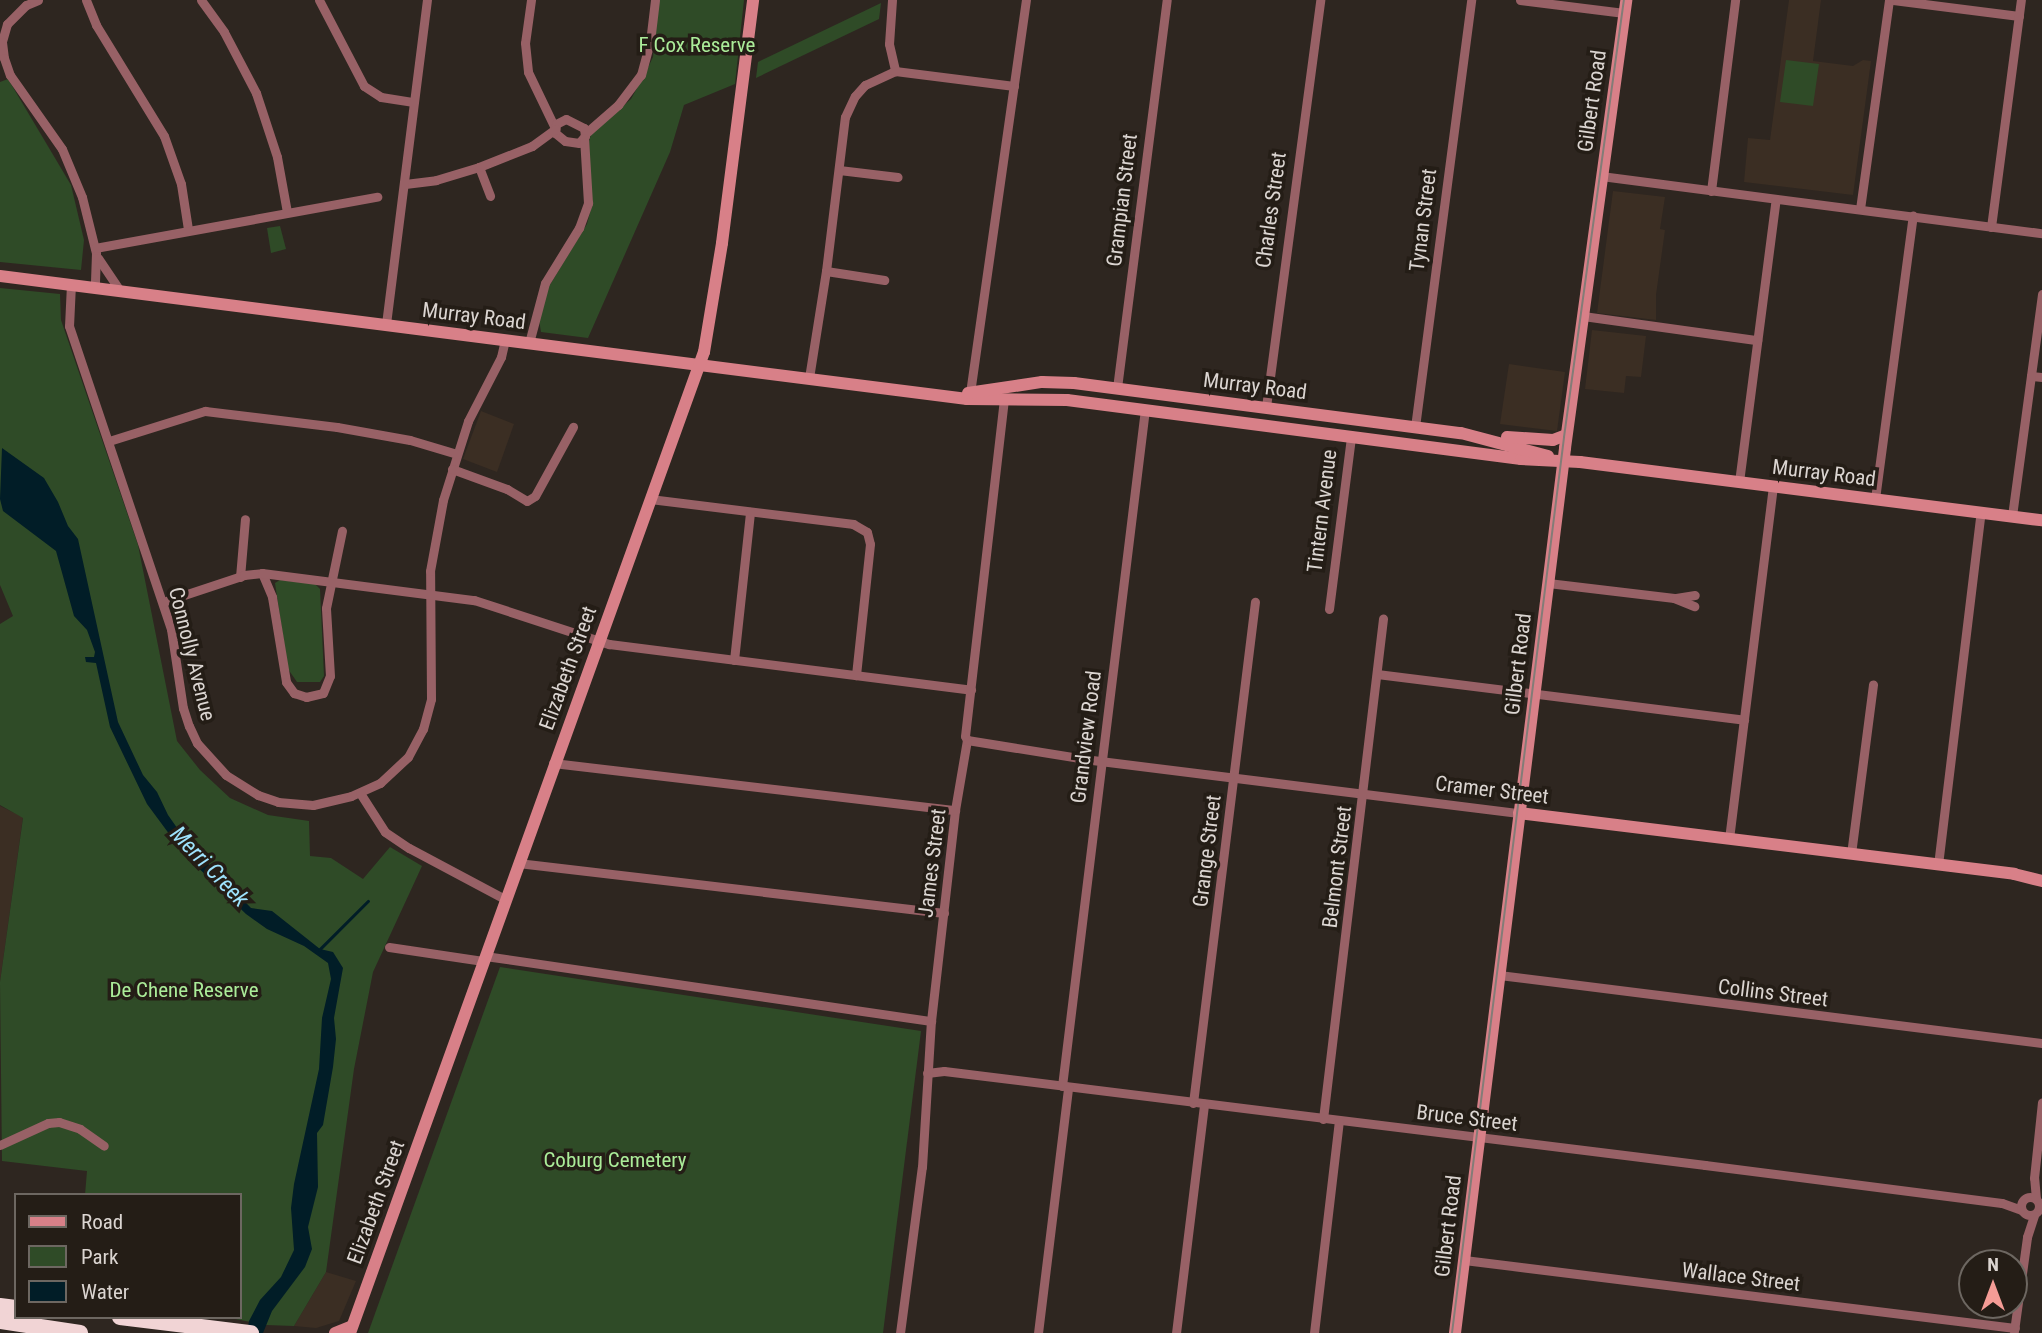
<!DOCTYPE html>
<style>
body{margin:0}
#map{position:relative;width:2042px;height:1333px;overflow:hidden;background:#2e2620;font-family:"Roboto Condensed",sans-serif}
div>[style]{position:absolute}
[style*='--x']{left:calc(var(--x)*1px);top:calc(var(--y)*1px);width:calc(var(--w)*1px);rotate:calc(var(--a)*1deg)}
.built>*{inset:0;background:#3b2e23}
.green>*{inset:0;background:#2f4b27}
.water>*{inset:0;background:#011d27}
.stream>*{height:2.5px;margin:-1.25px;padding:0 1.25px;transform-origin:1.25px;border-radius:1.25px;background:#011d27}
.street>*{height:9px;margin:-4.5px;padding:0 4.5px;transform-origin:4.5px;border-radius:4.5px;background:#986166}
.street>.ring{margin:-4.5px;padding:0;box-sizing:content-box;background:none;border:9px solid #986166;border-radius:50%}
.secondary>*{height:12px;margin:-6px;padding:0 6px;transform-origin:6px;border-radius:6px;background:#d88088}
.highway>*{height:16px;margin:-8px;padding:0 8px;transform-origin:8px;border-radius:8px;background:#f1d4d5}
.tram>*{height:2px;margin:-1px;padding:0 1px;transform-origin:1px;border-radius:1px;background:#837c77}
span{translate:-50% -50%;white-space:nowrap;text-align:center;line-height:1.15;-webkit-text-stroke:7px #241d16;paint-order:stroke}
.park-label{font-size:21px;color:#abec99}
.street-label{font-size:21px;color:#dbd5d1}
.water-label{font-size:23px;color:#9ee3fd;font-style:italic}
.legend{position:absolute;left:14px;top:1193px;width:228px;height:126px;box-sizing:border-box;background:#241d16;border:2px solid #6d6761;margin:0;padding:9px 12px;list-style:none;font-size:21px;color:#dbd5d1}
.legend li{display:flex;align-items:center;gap:14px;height:35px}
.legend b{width:35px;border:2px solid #6d6761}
.north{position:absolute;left:1958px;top:1249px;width:70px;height:70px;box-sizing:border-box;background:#241d16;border:2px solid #6d6761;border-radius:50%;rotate:0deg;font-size:19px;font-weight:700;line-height:28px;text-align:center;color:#dbd5d1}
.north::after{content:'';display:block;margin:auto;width:24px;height:32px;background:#f59c96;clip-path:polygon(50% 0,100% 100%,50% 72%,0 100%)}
</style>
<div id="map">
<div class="built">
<i style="clip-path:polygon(1789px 0,1821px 0,1813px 61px,1853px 66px,1863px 60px,1871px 61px,1853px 195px,1744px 182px,1748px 138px,1770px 140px)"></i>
<i style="clip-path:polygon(1613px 191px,1665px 197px,1660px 229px,1665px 230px,1656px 295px,1656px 320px,1597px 313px)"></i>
<i style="clip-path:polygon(1592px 330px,1646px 336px,1641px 377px,1626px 376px,1624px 393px,1585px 389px)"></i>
<i style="clip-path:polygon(1509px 364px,1565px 372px,1557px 431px,1500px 424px)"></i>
<i style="clip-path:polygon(481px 411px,514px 424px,497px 472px,463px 459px)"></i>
<i style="clip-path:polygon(0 806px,23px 817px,0 982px)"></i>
<i style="clip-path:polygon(326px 1272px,356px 1281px,339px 1321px,316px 1328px,294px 1326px)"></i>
</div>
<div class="green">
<i style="clip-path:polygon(659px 0,744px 0,735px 84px,684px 105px,670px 152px,588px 338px,541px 332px,539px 320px,545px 293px,587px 224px,592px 205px,588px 144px,591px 135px,631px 99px,646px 72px,653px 57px)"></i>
<i style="clip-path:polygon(881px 3px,879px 19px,756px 78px,758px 62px)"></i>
<i style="clip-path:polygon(1786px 60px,1819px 64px,1813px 106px,1780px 102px)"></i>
<i style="clip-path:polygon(8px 79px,71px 185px,84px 240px,81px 270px,0 262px,0 82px)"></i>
<i style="clip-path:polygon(280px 226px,286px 249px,271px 253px,267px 228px)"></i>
<i style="clip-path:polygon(0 288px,60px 294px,61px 320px,138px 545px,177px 741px,200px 770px,230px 798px,268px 815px,309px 821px,310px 856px,331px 858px,363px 879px,390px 847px,422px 866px,373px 972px,354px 1069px,326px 1272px,294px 1326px,266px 1325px,225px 1317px,240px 1317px,240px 1195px,85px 1195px,87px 1171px,2px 1161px,0 982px,23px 818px,0 805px,0 624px,13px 616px,0 585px)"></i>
<i style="clip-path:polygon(280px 580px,315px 584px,320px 589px,324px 676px,320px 682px,297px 682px,288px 669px,275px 583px)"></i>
<i style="clip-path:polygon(500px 967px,921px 1031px,883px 1333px,368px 1333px)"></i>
</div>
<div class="water">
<i style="clip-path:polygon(2px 448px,44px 478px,58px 502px,68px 526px,78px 539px,118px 722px,143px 775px,157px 792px,168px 815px,187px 842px,251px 908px,272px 911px,320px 949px,333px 952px,343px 968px,334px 1018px,336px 1039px,333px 1067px,323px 1125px,317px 1133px,318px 1187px,308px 1227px,312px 1249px,305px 1267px,272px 1311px,263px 1333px,247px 1333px,249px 1321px,260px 1300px,281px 1277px,294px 1250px,291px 1208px,294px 1184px,319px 1069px,322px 1018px,331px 979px,328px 963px,304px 946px,267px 929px,246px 914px,184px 854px,147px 804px,110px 727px,96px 663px,86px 662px,85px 657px,94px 657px,95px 652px,87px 630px,74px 616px,56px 551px,3px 511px,0 499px)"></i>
</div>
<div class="stream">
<i style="--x:319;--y:950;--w:69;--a:-45"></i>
</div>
<div class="street">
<i style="--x:38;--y:0;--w:13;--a:157"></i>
<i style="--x:26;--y:5;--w:27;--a:135"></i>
<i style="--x:7;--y:24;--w:19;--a:106"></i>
<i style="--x:2;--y:42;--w:16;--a:83"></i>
<i style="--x:4;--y:58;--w:18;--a:71"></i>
<i style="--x:10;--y:75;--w:90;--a:54.9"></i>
<i style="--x:62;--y:149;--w:52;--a:67.4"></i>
<i style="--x:82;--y:197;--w:58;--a:76"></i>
<i style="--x:96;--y:253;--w:33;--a:92"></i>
<i style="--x:86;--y:0;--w:27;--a:68"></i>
<i style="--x:96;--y:25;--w:130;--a:58.5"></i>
<i style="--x:164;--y:136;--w:51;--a:70.5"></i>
<i style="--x:181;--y:184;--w:46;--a:81.2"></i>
<i style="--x:201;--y:0;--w:39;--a:54"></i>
<i style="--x:224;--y:32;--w:69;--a:62.3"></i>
<i style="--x:256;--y:93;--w:67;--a:71.8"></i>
<i style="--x:277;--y:157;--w:56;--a:79.7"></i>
<i style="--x:319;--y:0;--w:97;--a:62.4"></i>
<i style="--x:364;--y:86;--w:20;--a:33"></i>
<i style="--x:381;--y:97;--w:33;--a:9"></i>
<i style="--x:531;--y:0;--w:43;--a:97.9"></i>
<i style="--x:525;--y:43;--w:29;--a:84"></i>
<i style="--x:528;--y:72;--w:62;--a:64.3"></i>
<i style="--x:892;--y:0;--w:44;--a:93.9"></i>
<i style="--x:889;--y:44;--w:28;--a:77"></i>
<i style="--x:1520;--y:0;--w:105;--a:7.1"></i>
<i style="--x:1893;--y:0;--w:127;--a:7.2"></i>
<i style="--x:566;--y:119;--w:20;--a:27"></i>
<i style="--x:584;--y:128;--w:8;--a:83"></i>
<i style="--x:585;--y:136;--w:9;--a:131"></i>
<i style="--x:579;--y:143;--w:14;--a:-172"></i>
<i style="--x:565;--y:141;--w:13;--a:-141"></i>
<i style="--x:555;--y:133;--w:9;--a:-84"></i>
<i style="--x:556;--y:124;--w:11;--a:-27"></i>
<i style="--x:586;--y:133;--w:43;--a:-41.2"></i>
<i style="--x:618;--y:105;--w:38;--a:-53"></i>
<i style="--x:641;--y:75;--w:34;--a:-75"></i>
<i style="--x:650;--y:42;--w:42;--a:-83.2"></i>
<i style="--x:479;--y:167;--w:31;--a:69"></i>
<i style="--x:839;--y:170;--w:59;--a:6.8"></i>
<i style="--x:1601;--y:176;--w:445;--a:7.4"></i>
<i style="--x:405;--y:184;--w:31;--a:-7"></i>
<i style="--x:436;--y:180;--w:45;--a:-16.8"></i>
<i style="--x:479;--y:167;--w:57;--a:-21.6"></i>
<i style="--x:532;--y:146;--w:29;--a:-36"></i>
<i style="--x:1711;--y:191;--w:193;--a:-82.8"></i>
<i style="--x:1860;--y:209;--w:211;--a:-82.1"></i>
<i style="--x:1991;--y:227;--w:229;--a:-82.5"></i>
<i style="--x:95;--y:248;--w:287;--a:-10.3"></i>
<i style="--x:98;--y:258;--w:37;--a:56"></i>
<i style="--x:826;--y:271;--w:59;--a:8.8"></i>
<i style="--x:71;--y:284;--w:42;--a:92.7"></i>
<i style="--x:69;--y:326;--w:320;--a:71.4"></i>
<i style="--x:171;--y:629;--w:80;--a:81.4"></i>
<i style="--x:183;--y:708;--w:19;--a:72"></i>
<i style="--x:189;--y:726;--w:19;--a:65"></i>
<i style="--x:197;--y:743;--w:43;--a:47.8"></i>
<i style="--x:226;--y:775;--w:38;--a:32"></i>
<i style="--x:258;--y:795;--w:21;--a:19"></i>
<i style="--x:278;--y:802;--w:35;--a:5"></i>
<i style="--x:313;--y:805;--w:39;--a:-13"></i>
<i style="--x:351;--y:796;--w:32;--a:-24"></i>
<i style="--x:380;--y:783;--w:38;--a:-43"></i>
<i style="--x:408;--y:757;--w:32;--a:-62"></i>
<i style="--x:423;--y:729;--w:31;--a:-75"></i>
<i style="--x:431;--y:699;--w:128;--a:-90.4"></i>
<i style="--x:430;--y:571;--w:72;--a:-79.6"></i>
<i style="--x:443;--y:500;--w:83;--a:-72.4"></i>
<i style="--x:468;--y:421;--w:72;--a:-62.7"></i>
<i style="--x:501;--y:357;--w:17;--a:-77"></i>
<i style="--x:1583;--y:316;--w:176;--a:7.9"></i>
<i style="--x:386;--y:324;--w:327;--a:-82.8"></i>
<i style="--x:529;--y:343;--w:62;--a:-75.1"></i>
<i style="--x:545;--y:283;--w:65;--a:-58.3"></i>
<i style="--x:579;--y:228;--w:27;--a:-70"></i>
<i style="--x:588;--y:203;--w:65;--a:-93.5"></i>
<i style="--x:2031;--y:376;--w:11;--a:5"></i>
<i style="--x:809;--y:378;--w:108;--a:-81"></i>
<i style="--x:826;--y:271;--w:155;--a:-83"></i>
<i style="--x:845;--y:117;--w:23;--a:-65"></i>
<i style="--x:855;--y:96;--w:15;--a:-48"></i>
<i style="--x:865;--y:85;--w:33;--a:-25"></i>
<i style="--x:895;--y:71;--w:120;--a:7.2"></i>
<i style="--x:1117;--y:388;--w:391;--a:-82.7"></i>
<i style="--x:970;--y:393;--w:397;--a:-81.9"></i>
<i style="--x:1266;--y:407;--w:411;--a:-82.4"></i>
<i style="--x:1415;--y:427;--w:431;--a:-82.5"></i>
<i style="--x:109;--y:441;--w:101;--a:-17.4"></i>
<i style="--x:205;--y:411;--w:133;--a:6.9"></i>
<i style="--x:337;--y:427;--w:74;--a:10.1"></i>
<i style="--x:410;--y:440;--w:49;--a:16.6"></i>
<i style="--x:452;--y:469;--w:59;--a:20"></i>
<i style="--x:507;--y:489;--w:23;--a:31"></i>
<i style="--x:527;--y:501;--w:9;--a:-32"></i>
<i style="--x:535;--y:496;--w:79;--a:-61.2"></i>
<i style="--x:1739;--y:482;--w:285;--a:-82.6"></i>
<i style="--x:650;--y:499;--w:205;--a:7"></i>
<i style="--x:853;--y:524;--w:16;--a:30"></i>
<i style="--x:867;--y:532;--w:12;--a:76"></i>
<i style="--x:870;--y:544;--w:132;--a:96.1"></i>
<i style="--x:1875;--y:499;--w:286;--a:-82.4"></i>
<i style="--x:2012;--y:516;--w:224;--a:-82.3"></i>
<i style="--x:262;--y:573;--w:26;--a:67"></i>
<i style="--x:272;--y:597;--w:86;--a:80.6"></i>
<i style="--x:286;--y:682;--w:14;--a:54"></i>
<i style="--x:294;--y:693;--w:13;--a:18"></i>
<i style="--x:306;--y:697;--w:17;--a:-13"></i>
<i style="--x:323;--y:693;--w:18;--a:-68"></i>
<i style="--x:330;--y:676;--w:68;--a:-93.4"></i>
<i style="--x:326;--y:608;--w:79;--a:-78.3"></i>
<i style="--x:240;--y:577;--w:58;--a:-85.1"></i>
<i style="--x:1548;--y:583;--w:127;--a:6.8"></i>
<i style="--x:1674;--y:598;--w:22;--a:22"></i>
<i style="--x:1676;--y:598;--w:19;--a:-9"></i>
<i style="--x:163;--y:602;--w:85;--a:-18.4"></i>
<i style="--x:244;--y:575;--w:18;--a:-6"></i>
<i style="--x:262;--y:573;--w:214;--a:7.3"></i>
<i style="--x:474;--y:600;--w:142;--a:18.1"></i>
<i style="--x:609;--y:644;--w:365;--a:7.2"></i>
<i style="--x:1329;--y:609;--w:172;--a:-82.7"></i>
<i style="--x:734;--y:660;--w:149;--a:-83.8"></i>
<i style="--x:1377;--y:674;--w:370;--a:7.1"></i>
<i style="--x:967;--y:740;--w:127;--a:9.1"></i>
<i style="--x:1092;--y:760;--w:430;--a:7.1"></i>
<i style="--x:553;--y:763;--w:405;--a:6.7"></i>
<i style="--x:360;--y:793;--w:46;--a:57.3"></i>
<i style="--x:385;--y:832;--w:29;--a:34"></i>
<i style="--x:409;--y:848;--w:109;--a:28"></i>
<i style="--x:1729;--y:839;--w:356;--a:-82.9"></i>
<i style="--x:1851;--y:854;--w:171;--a:-82.6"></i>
<i style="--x:518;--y:863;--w:429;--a:6.7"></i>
<i style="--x:1938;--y:865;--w:356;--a:-83.1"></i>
<i style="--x:389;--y:947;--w:95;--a:8.5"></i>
<i style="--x:485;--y:956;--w:451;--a:8.3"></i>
<i style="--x:1499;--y:975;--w:547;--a:7.14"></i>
<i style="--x:927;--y:1073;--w:17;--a:-7"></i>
<i style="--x:944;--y:1071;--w:767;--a:7.04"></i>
<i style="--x:1705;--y:1165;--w:299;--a:7.3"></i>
<i style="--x:2002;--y:1203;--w:20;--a:20"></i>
<i style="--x:1062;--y:1086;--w:682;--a:-83.01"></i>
<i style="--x:1193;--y:1103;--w:505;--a:-82.95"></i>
<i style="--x:1323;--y:1119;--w:504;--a:-83.16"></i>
<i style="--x:0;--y:1145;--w:53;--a:-24.6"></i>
<i style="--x:48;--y:1123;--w:11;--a:-5"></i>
<i style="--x:59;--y:1122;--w:22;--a:18"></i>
<i style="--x:80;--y:1129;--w:29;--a:35"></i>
<i class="ring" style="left:2021px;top:1197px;width:9px;height:9px"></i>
<i style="--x:2036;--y:1199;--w:21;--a:-95"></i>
<i style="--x:2034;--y:1178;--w:76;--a:-84"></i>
<i style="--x:1464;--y:1260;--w:555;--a:7.04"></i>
<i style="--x:2014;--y:1331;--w:95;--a:-82.1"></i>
<i style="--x:2027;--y:1237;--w:23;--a:-72"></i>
<i style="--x:900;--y:1333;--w:167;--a:-82.5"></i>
<i style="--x:922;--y:1167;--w:146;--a:-86.5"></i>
<i style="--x:931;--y:1021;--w:212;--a:-83.5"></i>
<i style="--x:955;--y:810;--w:71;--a:-80.3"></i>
<i style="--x:967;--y:740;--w:4;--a:-117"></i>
<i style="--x:965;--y:736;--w:340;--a:-83.4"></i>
<i style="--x:1038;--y:1333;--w:248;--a:-83"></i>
<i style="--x:1176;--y:1333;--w:231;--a:-83"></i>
<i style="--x:1314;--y:1333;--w:213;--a:-83.3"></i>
</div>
<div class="secondary">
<i style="--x:0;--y:276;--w:975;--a:7.25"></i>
<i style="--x:967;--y:399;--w:100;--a:0.6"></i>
<i style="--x:1067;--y:400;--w:458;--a:7.4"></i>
<i style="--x:1521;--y:459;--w:59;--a:2.9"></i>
<i style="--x:1580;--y:462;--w:466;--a:7.2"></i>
<i style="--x:968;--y:393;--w:75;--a:-8.5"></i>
<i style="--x:1042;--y:382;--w:32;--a:2"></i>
<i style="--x:1074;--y:383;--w:390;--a:7.4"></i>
<i style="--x:1461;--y:433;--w:90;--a:14.8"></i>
<i style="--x:1507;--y:437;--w:46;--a:3.7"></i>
<i style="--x:1553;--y:440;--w:14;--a:-21"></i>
<i style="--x:1519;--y:813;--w:499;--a:7"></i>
<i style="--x:2014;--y:874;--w:29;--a:14"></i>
<i style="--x:335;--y:1333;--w:18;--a:-22"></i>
<i style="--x:350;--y:1333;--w:1043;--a:-70.16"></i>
<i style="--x:704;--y:352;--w:110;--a:-80.6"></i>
<i style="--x:722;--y:243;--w:245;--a:-82.7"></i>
<i style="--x:1455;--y:1333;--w:892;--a:-82.91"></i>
<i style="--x:1565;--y:448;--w:452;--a:-82.2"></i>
</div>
<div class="highway">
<i style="--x:0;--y:1306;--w:16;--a:7"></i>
<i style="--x:120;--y:1317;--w:132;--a:7"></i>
<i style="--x:0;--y:1321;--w:81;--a:8.5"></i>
</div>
<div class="tram">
<i style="--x:1452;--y:1333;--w:903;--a:-82.87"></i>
<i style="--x:1564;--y:437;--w:441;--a:-82.2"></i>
</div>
<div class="park-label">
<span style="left:697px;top:45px">F Cox Reserve</span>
<span style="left:184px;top:990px">De Chene Reserve</span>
<span style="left:615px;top:1160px">Coburg Cemetery</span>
</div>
<div class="street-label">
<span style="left:1592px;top:101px;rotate:-82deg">Gilbert Road</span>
<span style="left:1122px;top:200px;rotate:-83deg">Grampian Street</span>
<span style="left:1271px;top:210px;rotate:-82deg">Charles Street</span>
<span style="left:1423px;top:220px;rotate:-83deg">Tynan Street</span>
<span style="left:474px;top:316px;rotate:7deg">Murray Road</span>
<span style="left:1255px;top:386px;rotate:7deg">Murray Road</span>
<span style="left:1824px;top:473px;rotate:7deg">Murray Road</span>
<span style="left:1322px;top:511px;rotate:-83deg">Tintern Avenue</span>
<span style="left:192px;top:654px;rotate:76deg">Connolly Avenue</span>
<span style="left:1518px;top:664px;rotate:-83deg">Gilbert Road</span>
<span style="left:568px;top:668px;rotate:-70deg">Elizabeth Street</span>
<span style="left:1086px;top:737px;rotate:-83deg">Grandview Road</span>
<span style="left:1492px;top:790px;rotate:7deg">Cramer Street</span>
<span style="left:1207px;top:851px;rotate:-83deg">Grange Street</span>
<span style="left:932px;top:863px;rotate:-83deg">James Street</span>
<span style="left:1337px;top:867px;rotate:-83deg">Belmont Street</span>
<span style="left:1773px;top:993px;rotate:7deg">Collins Street</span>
<span style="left:1467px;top:1118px;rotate:7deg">Bruce Street</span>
<span style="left:376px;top:1202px;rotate:-70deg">Elizabeth Street</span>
<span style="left:1448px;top:1226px;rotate:-83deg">Gilbert Road</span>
<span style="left:1741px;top:1277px;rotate:7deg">Wallace Street</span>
</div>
<div class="water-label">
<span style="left:209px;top:867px;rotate:46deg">Merri Creek</span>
</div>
<ul class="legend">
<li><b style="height:9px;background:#d88088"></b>Road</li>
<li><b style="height:19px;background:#2f4b27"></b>Park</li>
<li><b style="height:19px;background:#011d27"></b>Water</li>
</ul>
<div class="north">N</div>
</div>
